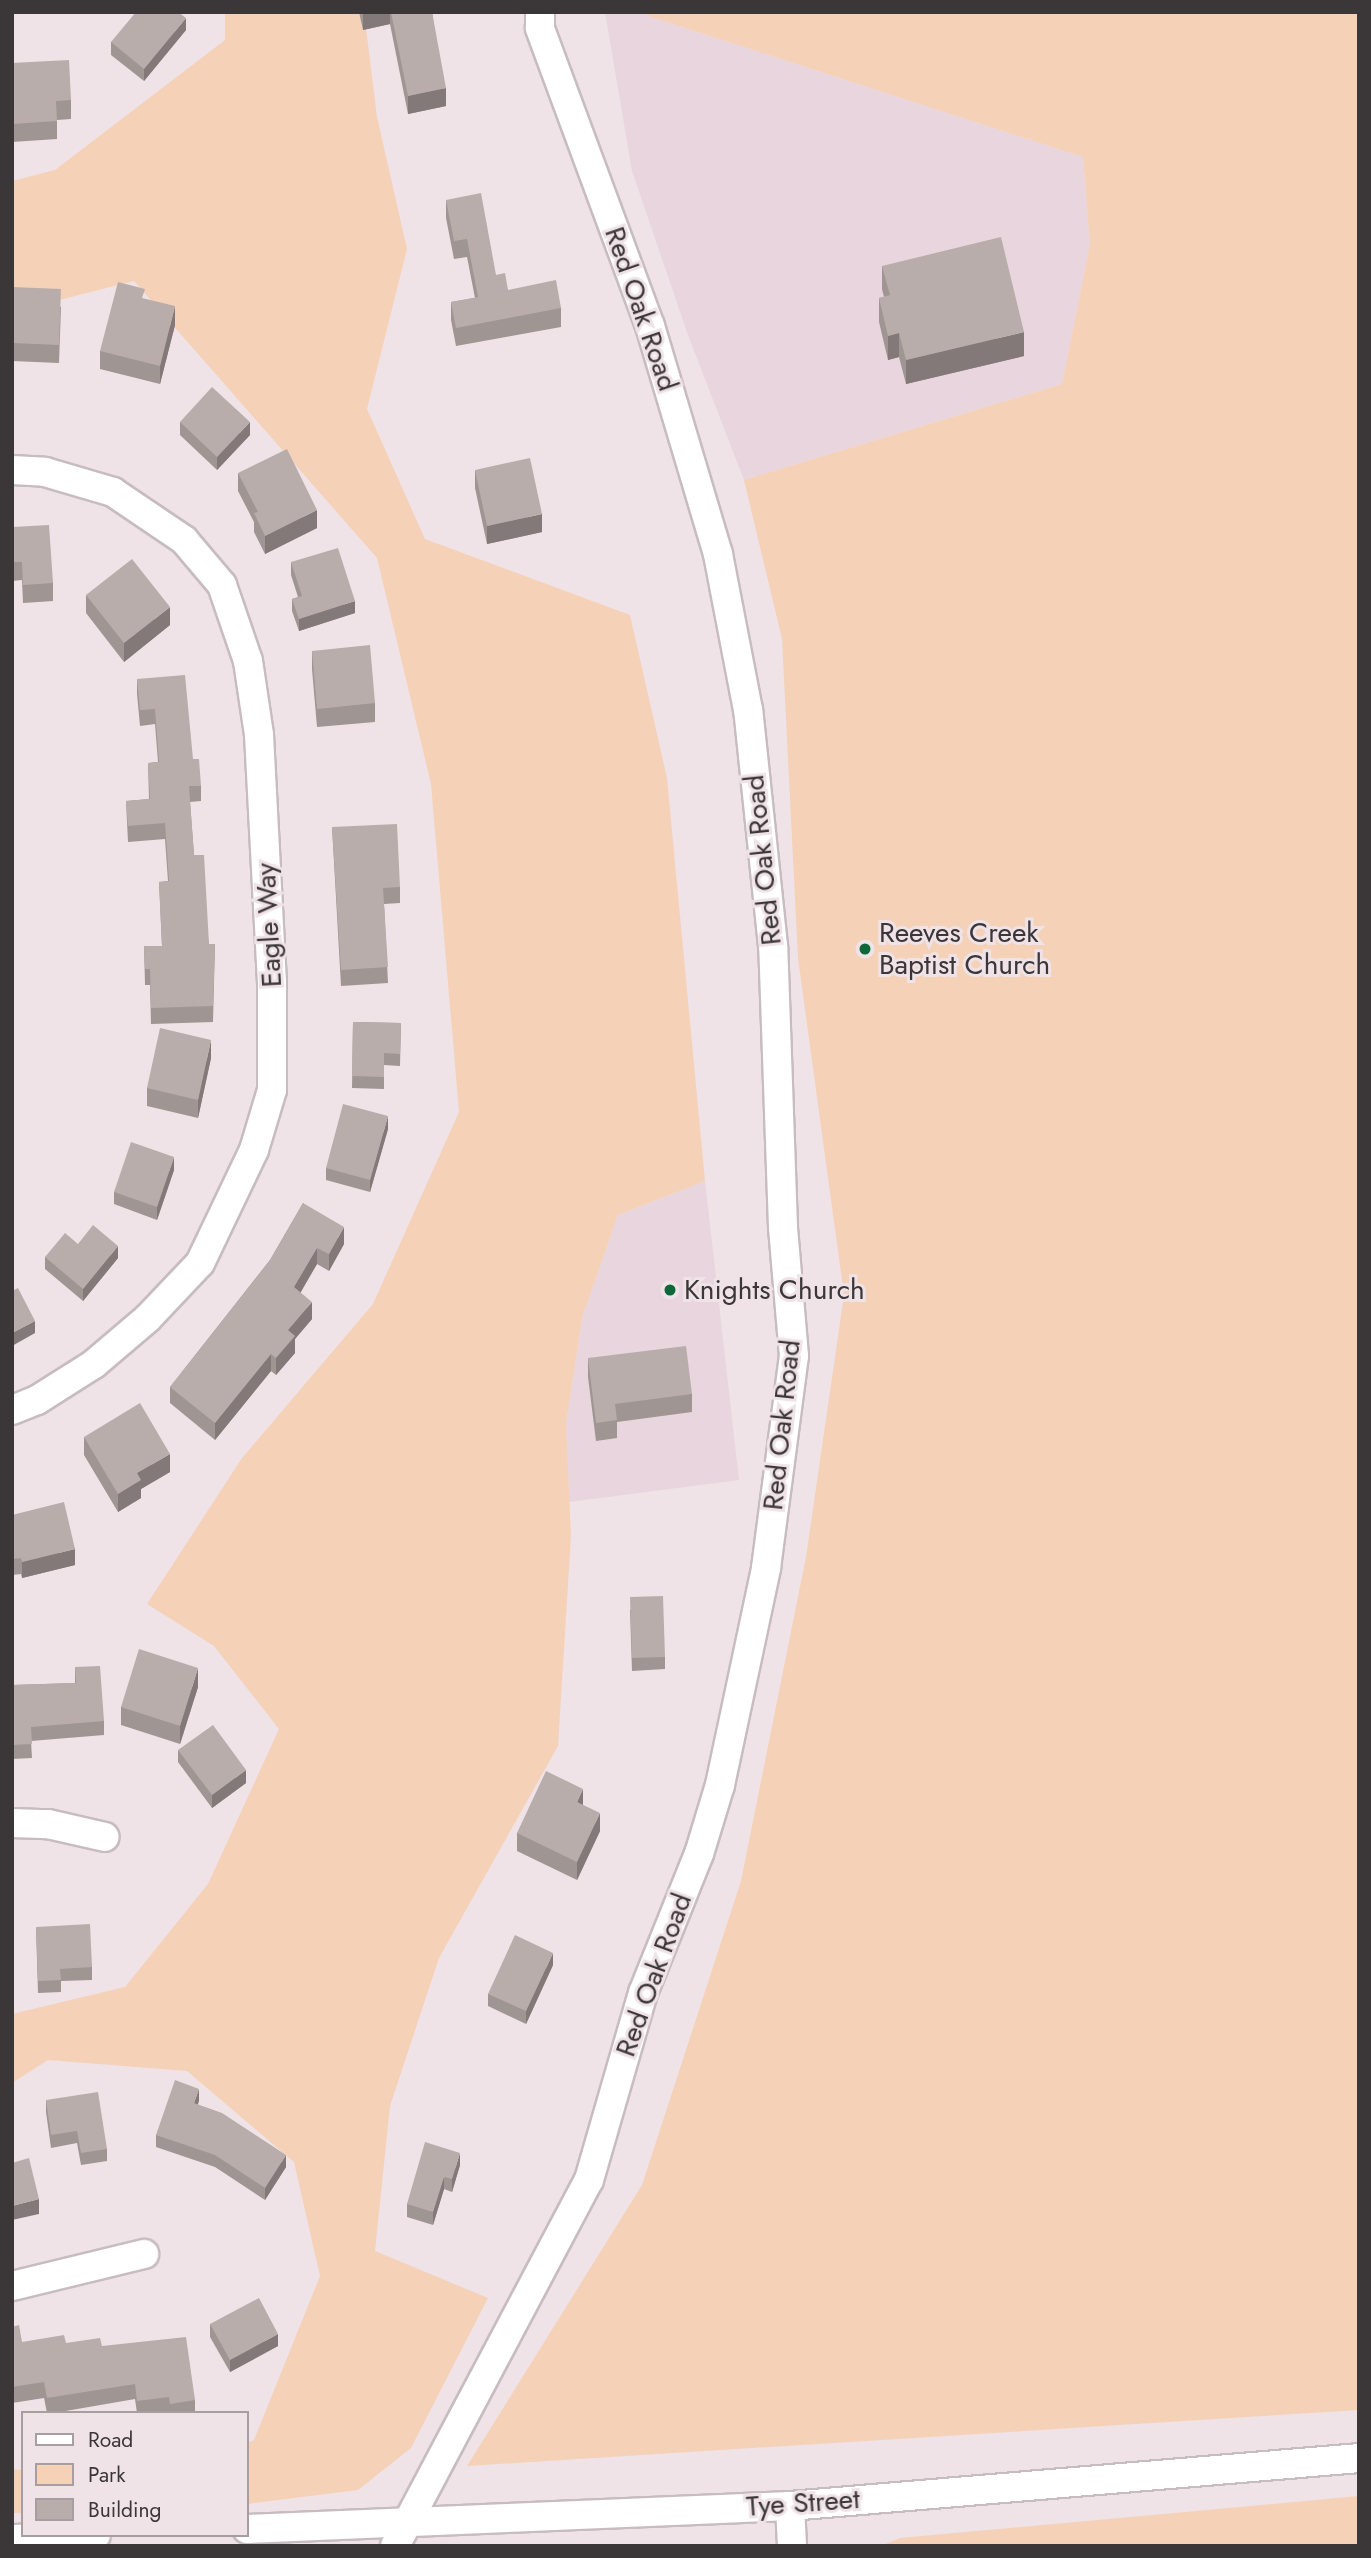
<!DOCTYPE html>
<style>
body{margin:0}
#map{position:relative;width:1371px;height:2558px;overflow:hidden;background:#efe3e7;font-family:Jost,sans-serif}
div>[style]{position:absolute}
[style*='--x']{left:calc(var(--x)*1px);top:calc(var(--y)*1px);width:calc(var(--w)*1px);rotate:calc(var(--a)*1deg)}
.built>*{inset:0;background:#e8d5dd}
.green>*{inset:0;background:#f5d1b8}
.roads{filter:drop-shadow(2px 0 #c7bcc0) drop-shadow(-2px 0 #c7bcc0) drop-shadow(0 2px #c7bcc0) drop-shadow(0 -2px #c7bcc0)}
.minor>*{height:28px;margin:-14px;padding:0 14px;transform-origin:14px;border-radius:14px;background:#fff}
.wall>*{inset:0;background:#9f9593}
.shaded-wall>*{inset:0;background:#827978}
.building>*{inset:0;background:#b9adab}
.dots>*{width:19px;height:19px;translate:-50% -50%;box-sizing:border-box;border:4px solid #efe3e7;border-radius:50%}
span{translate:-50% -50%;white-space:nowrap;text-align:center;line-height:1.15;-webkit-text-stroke:6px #efe3e7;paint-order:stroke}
.street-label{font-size:28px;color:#3b3638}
.poi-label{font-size:28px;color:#3b3638}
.left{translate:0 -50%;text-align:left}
.frame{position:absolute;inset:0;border:14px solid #3b3638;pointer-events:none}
.legend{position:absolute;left:21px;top:2411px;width:228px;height:126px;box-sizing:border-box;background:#efe3e7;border:2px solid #a79ea1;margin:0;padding:9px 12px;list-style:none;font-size:21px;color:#3b3638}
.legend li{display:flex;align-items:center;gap:14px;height:35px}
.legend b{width:35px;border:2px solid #a79ea1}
</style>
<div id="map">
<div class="built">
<i style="clip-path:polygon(605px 12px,636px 12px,1083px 157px,1090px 244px,1062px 384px,744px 480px,688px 335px,632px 171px)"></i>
<i style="clip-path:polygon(705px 1181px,739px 1480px,569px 1502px,566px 1425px,582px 1318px,618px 1215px)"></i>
</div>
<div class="green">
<i style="clip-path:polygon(225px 12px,364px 12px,377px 117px,407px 249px,367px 409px,425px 539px,630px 615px,667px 778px,705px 1181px,618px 1215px,582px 1318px,566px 1425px,571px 1536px,558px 1746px,439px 1958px,390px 2106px,375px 2251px,488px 2298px,411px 2448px,358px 2490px,247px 2504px,247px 2443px,254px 2440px,320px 2276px,294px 2162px,187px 2071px,48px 2060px,12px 2083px,12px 2014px,125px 1987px,208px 1884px,279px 1729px,214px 1646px,147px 1604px,242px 1458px,373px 1304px,459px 1112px,431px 784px,377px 558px,134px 281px,12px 312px,12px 181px,55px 170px,225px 40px)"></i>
<i style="clip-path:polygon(636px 12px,1359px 12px,1359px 2410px,467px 2466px,642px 2185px,741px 1881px,806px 1557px,844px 1295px,798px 958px,782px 639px,744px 480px,1062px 384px,1090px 244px,1083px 157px)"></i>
<i style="clip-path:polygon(12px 2469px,23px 2470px,23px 2513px,12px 2513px)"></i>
<i style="clip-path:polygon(1359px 2496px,1359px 2546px,881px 2546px,900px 2538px)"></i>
</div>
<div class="roads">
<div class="minor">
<i style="--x:12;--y:470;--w:33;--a:3"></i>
<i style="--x:45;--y:472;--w:71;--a:16.4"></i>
<i style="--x:113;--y:492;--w:86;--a:34.1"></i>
<i style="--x:184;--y:540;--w:59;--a:49.8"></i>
<i style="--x:222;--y:585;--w:80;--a:71.1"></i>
<i style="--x:248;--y:661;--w:75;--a:81.5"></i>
<i style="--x:259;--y:735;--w:247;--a:87"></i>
<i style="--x:272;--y:982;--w:108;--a:90"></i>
<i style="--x:272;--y:1090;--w:63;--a:106.7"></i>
<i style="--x:254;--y:1150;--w:125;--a:115.5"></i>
<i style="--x:200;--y:1263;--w:76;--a:133.4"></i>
<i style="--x:148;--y:1318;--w:71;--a:139.6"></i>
<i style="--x:94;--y:1364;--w:67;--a:147.7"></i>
<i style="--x:37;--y:1400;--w:27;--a:158"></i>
<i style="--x:12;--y:1823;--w:36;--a:2"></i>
<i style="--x:48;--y:1824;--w:58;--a:12.8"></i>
<i style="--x:12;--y:2286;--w:136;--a:-13.6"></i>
<i style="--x:790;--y:2506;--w:40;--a:87.1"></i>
<i style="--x:247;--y:2529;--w:543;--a:-2.43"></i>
<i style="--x:790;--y:2506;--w:571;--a:-4.82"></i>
<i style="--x:12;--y:2539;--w:84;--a:-2.7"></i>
<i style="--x:395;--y:2546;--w:414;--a:-62.1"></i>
<i style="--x:589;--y:2180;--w:195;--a:-73.9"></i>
<i style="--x:643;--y:1993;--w:150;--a:-68.1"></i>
<i style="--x:699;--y:1854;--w:72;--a:-73.1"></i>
<i style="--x:720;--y:1785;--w:222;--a:-78"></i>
<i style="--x:766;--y:1568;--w:214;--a:-82.5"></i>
<i style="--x:794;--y:1356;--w:129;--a:-94.9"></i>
<i style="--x:783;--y:1227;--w:281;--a:-92"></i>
<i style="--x:773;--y:946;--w:237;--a:-96"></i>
<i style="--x:748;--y:710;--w:159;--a:-100.9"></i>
<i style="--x:718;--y:554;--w:238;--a:-106.6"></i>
<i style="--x:650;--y:326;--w:318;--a:-110.3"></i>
<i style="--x:540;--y:28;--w:16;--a:-90"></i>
</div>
</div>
<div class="wall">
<i style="clip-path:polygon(359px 12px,432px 12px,446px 106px,408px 114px,390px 24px,363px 30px)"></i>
<i style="clip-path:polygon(186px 30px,144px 81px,111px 55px,111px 42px)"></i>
<i style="clip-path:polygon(12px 63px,71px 100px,71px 119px,57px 120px,57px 139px,12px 142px)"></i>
<i style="clip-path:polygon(446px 200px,496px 275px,508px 290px,561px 308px,561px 327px,456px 346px,451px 320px,451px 302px,475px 298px,467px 257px,454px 259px,446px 218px)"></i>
<i style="clip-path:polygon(882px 266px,1024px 356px,906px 384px,899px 357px,888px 360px,879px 322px,879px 298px,884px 297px,882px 289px)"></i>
<i style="clip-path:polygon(12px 287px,61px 307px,59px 363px,12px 361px)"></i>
<i style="clip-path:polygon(175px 325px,160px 384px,100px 369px,100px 351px)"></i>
<i style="clip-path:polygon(180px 422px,250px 435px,217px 470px,180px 435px)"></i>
<i style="clip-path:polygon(475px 470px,542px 532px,487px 544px,475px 488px)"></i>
<i style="clip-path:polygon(238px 473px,317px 528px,265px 554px,254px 532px,254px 522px,238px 491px)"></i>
<i style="clip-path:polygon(12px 510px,13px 527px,53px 583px,53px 601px,23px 603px,22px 580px,12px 581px)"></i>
<i style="clip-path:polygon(291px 562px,355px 613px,299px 631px,292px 611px,292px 599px,298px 597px,291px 575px)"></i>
<i style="clip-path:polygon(86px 595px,170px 625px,124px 662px,86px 613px)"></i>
<i style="clip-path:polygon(312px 651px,375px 703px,375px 722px,317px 727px,312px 669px)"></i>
<i style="clip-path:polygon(137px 679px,193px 759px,201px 786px,201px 801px,190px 802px,194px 855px,209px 944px,215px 944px,213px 1022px,151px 1024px,150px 985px,145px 985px,144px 946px,162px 946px,159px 882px,168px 881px,165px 839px,128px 842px,126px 801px,149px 799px,148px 763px,158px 762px,155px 724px,140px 726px,137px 694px)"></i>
<i style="clip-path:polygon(332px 827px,400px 887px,400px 903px,384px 904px,388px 983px,341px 986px)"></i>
<i style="clip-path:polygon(353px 1022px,401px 1023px,400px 1066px,384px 1065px,384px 1089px,352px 1088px)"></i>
<i style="clip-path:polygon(211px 1058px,198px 1118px,147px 1106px,147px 1088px)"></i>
<i style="clip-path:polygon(388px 1129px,370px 1192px,326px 1180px,326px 1168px)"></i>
<i style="clip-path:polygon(174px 1170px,157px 1220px,114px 1204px,114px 1192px)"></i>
<i style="clip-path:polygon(303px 1203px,344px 1244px,329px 1271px,317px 1264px,300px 1292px,312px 1319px,295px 1339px,295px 1353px,276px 1375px,271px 1371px,215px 1440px,170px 1403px,170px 1387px,270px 1260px)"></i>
<i style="clip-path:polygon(78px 1244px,118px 1258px,83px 1301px,45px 1269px,45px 1257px)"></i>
<i style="clip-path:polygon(588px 1358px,692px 1394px,692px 1412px,617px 1422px,617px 1438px,596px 1441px,588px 1377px)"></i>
<i style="clip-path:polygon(84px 1437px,170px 1472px,141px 1489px,141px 1498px,118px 1512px,84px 1455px)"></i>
<i style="clip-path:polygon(12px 1515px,75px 1565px,22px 1578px,21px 1574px,12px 1575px)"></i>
<i style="clip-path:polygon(630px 1609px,665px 1657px,665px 1669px,632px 1671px)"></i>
<i style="clip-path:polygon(75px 1667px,104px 1721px,104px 1735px,31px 1741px,32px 1758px,12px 1759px,12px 1685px,75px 1683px)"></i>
<i style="clip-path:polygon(198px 1687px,180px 1744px,121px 1725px,121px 1707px)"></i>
<i style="clip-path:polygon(178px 1750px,246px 1783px,212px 1808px,178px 1762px)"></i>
<i style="clip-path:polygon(583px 1805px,600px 1831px,577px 1880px,517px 1851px,517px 1833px)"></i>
<i style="clip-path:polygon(36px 1927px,92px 1967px,92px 1980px,61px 1981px,61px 1992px,38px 1993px)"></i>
<i style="clip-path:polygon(553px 1965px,526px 2024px,488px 2006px,488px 1994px)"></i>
<i style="clip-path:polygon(46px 2100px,107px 2149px,107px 2161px,81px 2165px,77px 2143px,51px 2148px,46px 2112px)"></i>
<i style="clip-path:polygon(199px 2101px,197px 2104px,286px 2167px,265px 2200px,215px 2167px,156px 2147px,156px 2135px)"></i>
<i style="clip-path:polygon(460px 2165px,452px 2192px,444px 2189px,433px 2225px,407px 2217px,407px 2204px)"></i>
<i style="clip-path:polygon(210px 2324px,278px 2346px,230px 2372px,210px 2337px)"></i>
<i style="clip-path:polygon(12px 2327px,22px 2342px,102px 2346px,195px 2400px,195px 2413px,137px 2413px,135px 2399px,54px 2413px,47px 2413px,44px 2398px,12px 2403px)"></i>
</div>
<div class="shaded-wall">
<i style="clip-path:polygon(363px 12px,390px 12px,390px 24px,363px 30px)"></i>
<i style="clip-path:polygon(186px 18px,186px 30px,144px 81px,144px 69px)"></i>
<i style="clip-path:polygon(446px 88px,446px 106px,408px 114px,408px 96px)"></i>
<i style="clip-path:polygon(175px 306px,175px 325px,160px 384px,160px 366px)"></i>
<i style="clip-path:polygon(1024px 332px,1024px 356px,906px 384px,906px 360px)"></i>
<i style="clip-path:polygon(899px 333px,899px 357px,888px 360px,888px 336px)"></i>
<i style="clip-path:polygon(250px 422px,250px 435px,217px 470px,217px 457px)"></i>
<i style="clip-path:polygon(317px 510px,317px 528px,265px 554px,265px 536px)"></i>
<i style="clip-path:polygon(542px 514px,542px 532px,487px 544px,487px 526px)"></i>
<i style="clip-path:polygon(355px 601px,355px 613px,299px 631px,299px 619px)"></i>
<i style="clip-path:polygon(170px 607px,170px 625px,124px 662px,124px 643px)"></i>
<i style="clip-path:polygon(211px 1040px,211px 1058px,198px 1118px,198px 1100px)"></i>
<i style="clip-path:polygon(388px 1116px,388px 1129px,370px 1192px,370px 1180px)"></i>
<i style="clip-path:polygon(174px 1157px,174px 1170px,157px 1220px,157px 1207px)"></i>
<i style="clip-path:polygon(344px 1227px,344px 1244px,329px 1271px,329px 1254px)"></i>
<i style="clip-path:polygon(118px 1246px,118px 1258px,83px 1301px,83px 1289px)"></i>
<i style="clip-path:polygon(317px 1248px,317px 1264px,294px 1304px,294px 1287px)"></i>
<i style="clip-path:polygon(312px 1302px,312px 1319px,295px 1339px,295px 1353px,276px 1375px,276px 1358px,288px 1330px)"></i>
<i style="clip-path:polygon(35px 1321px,35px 1333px,12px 1346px,12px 1333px)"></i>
<i style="clip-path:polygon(271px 1354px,271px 1371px,215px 1440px,215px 1423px)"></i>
<i style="clip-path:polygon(170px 1454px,170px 1472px,141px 1489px,141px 1498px,118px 1512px,118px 1494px,137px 1473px)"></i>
<i style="clip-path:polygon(75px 1549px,75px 1565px,22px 1578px,22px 1562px)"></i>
<i style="clip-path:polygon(198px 1668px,198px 1687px,180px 1744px,180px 1726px)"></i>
<i style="clip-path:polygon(246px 1770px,246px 1783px,212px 1808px,212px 1795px)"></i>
<i style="clip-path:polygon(583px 1789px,583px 1807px,577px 1802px)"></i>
<i style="clip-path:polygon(600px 1813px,600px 1831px,577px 1880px,577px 1862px)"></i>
<i style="clip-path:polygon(553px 1953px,553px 1965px,526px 2024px,526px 2011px)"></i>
<i style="clip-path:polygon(199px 2089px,199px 2101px,194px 2115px,194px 2103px)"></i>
<i style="clip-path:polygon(460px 2153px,460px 2165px,452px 2192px,452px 2179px)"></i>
<i style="clip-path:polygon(286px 2155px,286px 2167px,265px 2200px,265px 2188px)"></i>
<i style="clip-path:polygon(444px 2177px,444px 2189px,433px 2225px,433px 2212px)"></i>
<i style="clip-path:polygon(39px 2199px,39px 2214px,12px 2220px,12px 2206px)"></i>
<i style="clip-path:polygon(278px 2334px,278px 2346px,230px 2372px,230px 2360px)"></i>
</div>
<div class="building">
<i style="clip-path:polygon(136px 12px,178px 12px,186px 18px,144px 69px,111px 42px)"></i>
<i style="clip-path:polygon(391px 12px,432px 12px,446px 88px,408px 96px)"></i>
<i style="clip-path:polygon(69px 60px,71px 100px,56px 101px,57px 121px,12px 124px,12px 63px)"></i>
<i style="clip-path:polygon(481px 193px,496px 275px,505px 273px,508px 290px,556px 280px,561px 308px,456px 328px,451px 302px,478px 297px,467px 239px,454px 241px,446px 200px)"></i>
<i style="clip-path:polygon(1001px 237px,1024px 332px,906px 360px,899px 333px,888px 336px,879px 298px,890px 295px,882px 266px)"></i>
<i style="clip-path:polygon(118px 282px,145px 289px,142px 298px,175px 306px,160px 366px,100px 351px)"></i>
<i style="clip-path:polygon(12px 287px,61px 289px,59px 345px,12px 343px)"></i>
<i style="clip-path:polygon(212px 387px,250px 422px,217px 457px,180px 422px)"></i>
<i style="clip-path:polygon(287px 449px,317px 510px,265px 536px,254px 513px,258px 512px,238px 473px)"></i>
<i style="clip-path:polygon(530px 458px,542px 514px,487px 526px,475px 470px)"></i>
<i style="clip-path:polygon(12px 510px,13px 527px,49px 525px,53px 583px,23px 585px,22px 562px,12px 562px)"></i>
<i style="clip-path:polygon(338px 548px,355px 601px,299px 619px,292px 599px,302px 596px,291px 562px)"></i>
<i style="clip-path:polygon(132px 559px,170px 607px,124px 643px,86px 595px)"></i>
<i style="clip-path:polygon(370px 645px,375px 703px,317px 709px,312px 651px)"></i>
<i style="clip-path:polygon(185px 675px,193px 759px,199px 759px,201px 786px,189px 786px,194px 855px,204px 855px,209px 944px,215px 944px,213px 1006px,151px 1008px,150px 969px,145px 969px,144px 946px,162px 946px,159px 882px,169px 881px,165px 823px,128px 826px,126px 801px,150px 799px,148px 763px,159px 762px,155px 709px,140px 710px,137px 679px)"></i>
<i style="clip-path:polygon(397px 824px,400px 887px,383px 888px,388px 967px,341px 970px,332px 827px)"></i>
<i style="clip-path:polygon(353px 1022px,401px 1023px,400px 1054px,384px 1053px,384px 1077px,352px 1076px)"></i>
<i style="clip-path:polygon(160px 1028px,211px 1040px,198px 1100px,147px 1088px)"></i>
<i style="clip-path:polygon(343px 1104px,388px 1116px,370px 1180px,326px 1168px)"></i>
<i style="clip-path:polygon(131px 1142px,174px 1157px,157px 1207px,114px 1192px)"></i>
<i style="clip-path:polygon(303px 1203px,344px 1227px,329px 1254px,317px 1248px,294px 1287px,312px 1302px,288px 1330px,295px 1336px,276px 1358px,271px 1354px,215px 1423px,170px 1387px,270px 1260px)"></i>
<i style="clip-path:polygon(93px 1225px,118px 1246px,83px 1289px,45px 1257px,65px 1233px,78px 1244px)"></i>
<i style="clip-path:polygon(18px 1288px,35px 1321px,12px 1333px,12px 1291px)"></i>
<i style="clip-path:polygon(686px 1346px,692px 1394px,615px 1404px,617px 1420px,596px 1423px,588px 1358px)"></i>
<i style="clip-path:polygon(140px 1403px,170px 1454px,137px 1473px,141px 1480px,118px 1494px,84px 1437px)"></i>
<i style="clip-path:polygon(64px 1502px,75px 1549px,22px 1562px,21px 1558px,12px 1559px,12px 1515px)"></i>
<i style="clip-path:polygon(663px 1596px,665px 1657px,632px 1658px,630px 1597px)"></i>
<i style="clip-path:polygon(139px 1649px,198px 1668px,180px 1726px,121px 1707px)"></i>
<i style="clip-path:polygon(100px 1666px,104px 1721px,31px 1727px,32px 1744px,12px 1745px,12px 1685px,76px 1683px,75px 1667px)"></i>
<i style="clip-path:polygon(213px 1725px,246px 1770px,212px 1795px,178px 1750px)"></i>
<i style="clip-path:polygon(546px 1771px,583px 1789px,577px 1802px,600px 1813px,577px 1862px,517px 1833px)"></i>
<i style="clip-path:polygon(90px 1924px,92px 1967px,60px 1969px,61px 1980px,38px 1981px,36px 1927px)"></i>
<i style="clip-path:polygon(515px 1935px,553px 1953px,526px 2011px,488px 1994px)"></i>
<i style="clip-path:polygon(175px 2080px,199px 2089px,194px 2103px,222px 2113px,286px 2155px,265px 2188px,215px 2155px,156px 2135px)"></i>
<i style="clip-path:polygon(98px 2092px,107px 2149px,81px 2153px,77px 2131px,51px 2135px,46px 2100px)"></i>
<i style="clip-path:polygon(425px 2142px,460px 2153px,452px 2179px,444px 2177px,433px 2212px,407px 2204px)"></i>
<i style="clip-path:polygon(29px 2158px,39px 2199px,12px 2206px,12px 2163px)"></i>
<i style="clip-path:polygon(259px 2298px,278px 2334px,230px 2360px,210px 2324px)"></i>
<i style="clip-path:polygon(19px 2325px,22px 2342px,64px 2335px,66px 2343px,100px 2338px,102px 2346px,186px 2337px,195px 2400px,170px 2404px,169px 2397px,137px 2401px,135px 2384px,47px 2398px,44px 2382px,12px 2387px,12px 2327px)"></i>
</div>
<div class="dots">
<i style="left:865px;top:949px;background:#0c6739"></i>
<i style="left:670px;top:1290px;background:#0c6739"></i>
</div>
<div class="street-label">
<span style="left:641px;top:309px;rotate:71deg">Red Oak Road</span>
<span style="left:763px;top:860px;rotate:-96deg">Red Oak Road</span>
<span style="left:269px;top:925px;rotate:-93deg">Eagle Way</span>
<span style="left:782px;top:1425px;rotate:-84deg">Red Oak Road</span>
<span style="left:654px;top:1975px;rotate:-70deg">Red Oak Road</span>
<span style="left:803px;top:2503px;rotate:-4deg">Tye Street</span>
</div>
<div class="poi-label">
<span class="left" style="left:879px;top:949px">Reeves Creek<br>Baptist Church</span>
<span class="left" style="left:684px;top:1290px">Knights Church</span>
</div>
<div class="frame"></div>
<ul class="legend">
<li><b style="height:9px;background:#fff"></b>Road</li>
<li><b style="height:19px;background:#f5d1b8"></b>Park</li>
<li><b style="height:19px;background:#b9adab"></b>Building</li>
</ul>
</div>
